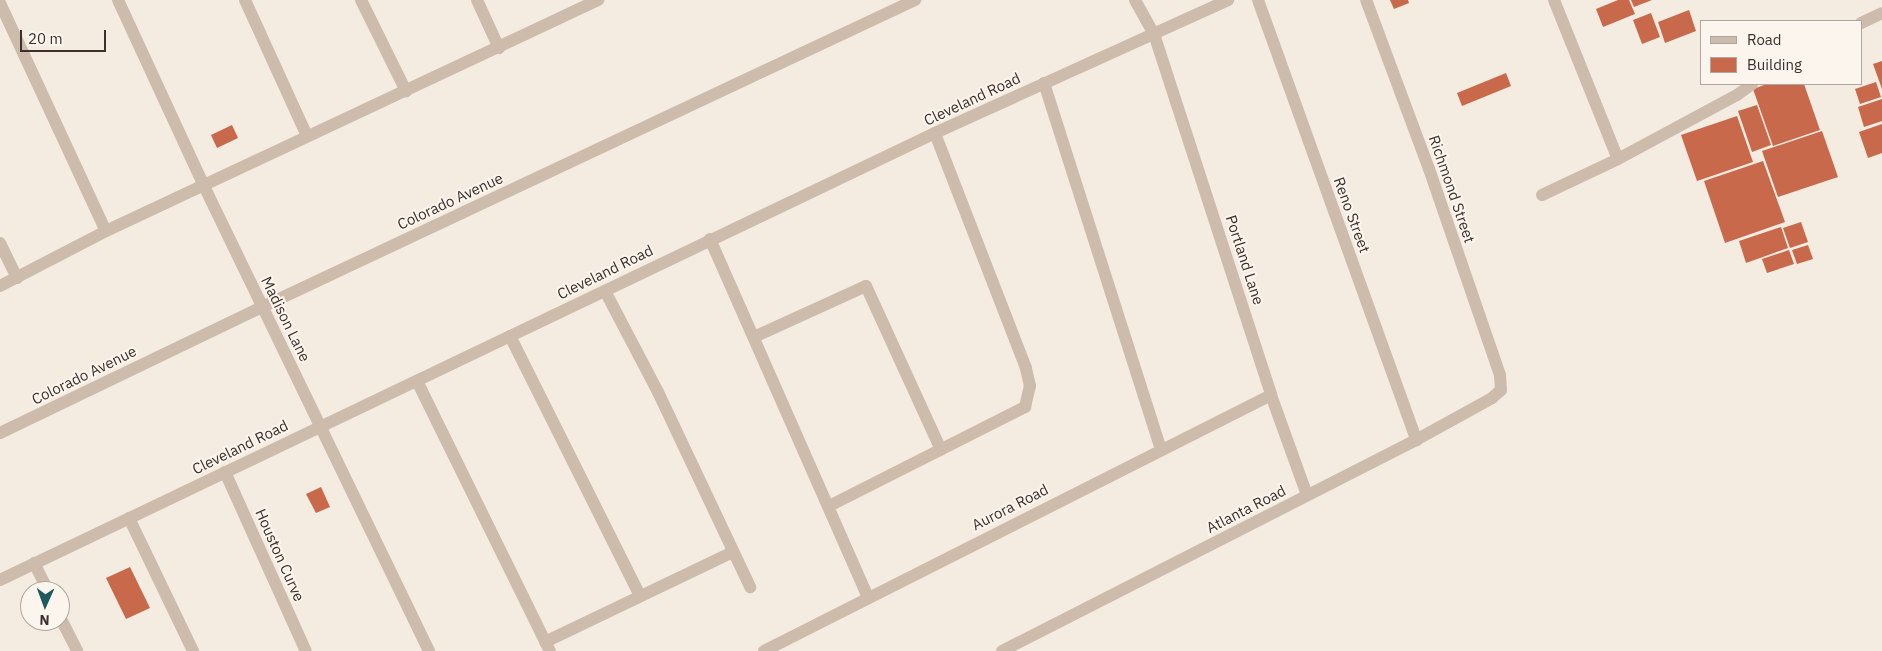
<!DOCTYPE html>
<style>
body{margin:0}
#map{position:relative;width:1882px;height:651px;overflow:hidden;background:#f4ebe1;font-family:"IBM Plex Sans",sans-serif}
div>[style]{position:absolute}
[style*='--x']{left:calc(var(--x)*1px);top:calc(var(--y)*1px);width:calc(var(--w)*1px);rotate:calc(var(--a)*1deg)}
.building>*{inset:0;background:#c8694b}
.minor>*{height:12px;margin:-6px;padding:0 6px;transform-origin:6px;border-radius:6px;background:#cdbbac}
span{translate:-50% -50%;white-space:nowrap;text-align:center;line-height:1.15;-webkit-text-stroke:4px #fbf5ee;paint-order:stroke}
.street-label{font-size:15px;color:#3b302b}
.legend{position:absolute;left:1700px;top:20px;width:162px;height:65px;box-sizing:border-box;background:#fbf5ee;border:1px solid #aea6a0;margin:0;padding:6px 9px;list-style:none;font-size:15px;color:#3b302b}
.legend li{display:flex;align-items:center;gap:10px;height:25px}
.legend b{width:25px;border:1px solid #aea6a0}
.north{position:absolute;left:20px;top:581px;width:50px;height:50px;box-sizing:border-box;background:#fbf5ee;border:1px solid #aea6a0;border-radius:50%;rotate:182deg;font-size:14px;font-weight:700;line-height:20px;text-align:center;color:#3b302b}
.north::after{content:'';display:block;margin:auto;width:18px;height:22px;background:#1f5a5e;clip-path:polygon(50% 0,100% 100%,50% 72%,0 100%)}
.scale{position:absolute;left:20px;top:30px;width:86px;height:22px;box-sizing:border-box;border:2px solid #3b302b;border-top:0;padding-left:6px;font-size:15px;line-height:18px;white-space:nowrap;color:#3b302b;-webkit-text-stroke:4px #fbf5ee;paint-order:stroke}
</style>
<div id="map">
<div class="building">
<i style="clip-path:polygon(1390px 0,1408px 0,1409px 3px,1394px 9px)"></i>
<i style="clip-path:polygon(1618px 0,1629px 0,1635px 14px,1603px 27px,1596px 9px)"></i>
<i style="clip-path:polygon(1631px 0,1652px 0,1634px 7px)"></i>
<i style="clip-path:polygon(1689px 10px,1696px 31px,1665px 43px,1658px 22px)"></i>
<i style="clip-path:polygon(1651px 13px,1660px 37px,1642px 44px,1633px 20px)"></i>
<i style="clip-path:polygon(1882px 61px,1882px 89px,1873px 64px)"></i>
<i style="clip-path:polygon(1506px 73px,1511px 86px,1462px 106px,1457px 93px)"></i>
<i style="clip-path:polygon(1876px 82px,1881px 97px,1860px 104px,1855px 89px)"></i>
<i style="clip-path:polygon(1767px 84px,1804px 84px,1820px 130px,1773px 146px,1753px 89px)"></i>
<i style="clip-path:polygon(1882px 99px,1882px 121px,1864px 127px,1858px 107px)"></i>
<i style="clip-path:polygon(1757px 105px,1771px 145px,1752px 152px,1738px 111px)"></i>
<i style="clip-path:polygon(1737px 116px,1753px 162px,1697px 181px,1681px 135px)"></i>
<i style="clip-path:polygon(1882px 124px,1882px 153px,1868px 158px,1859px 132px)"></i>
<i style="clip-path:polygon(232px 125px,238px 138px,217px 148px,211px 135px)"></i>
<i style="clip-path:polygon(1822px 131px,1838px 177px,1778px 197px,1762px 151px)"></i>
<i style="clip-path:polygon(1763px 161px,1785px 222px,1725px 243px,1704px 181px)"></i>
<i style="clip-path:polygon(1801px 222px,1808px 242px,1790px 248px,1783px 228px)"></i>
<i style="clip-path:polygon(1781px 227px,1788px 248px,1746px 263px,1739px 241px)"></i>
<i style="clip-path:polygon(1808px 245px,1813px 259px,1797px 264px,1792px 250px)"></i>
<i style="clip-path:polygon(1789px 250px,1794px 264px,1767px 273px,1762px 259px)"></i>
<i style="clip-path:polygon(321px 487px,330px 507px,316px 513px,306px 494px)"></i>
<i style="clip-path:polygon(130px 567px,150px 608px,126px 619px,106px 578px)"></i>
</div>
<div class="minor">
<i style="--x:118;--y:0;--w:205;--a:65.2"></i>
<i style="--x:204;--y:186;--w:517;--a:64.18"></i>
<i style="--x:245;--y:0;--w:149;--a:65.5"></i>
<i style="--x:361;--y:0;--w:102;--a:63.7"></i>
<i style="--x:477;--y:0;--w:53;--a:65.4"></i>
<i style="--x:1135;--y:0;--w:39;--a:61"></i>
<i style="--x:1154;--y:34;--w:379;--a:72"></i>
<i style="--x:1271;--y:395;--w:106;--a:70.2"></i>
<i style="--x:1258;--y:0;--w:468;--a:70.2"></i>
<i style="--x:1554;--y:0;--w:171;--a:68.1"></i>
<i style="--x:0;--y:3;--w:251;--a:65.1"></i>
<i style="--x:1861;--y:23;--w:23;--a:-25"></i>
<i style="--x:1044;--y:83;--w:385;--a:72.3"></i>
<i style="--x:1542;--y:195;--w:84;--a:-25.3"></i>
<i style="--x:1618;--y:159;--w:135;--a:-28.3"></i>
<i style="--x:1737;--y:95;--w:19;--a:-36"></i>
<i style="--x:710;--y:239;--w:391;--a:66.2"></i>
<i style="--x:0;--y:243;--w:39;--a:64"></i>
<i style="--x:0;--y:286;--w:119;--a:-27.4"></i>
<i style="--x:106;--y:231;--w:544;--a:-25.15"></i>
<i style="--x:605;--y:291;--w:114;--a:62.3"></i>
<i style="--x:658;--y:392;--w:216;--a:64.7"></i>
<i style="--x:510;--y:336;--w:291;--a:63.4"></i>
<i style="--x:754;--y:337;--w:123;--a:-24.5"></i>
<i style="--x:866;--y:286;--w:180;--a:65.4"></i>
<i style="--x:417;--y:381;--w:301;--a:63.8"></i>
<i style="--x:0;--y:433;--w:291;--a:-25.7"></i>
<i style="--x:262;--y:307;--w:722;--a:-25.18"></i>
<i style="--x:225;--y:472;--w:196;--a:65.7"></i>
<i style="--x:829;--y:506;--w:220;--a:-26.8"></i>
<i style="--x:1025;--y:407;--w:22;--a:-77"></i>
<i style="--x:1030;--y:386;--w:18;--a:-103"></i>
<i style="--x:1026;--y:368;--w:252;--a:-111.2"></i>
<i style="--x:129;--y:518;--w:148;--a:64.3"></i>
<i style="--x:34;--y:563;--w:31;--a:63"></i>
<i style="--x:0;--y:580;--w:1036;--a:-25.55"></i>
<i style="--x:935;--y:133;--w:322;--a:-24.4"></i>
<i style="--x:60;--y:617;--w:38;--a:63"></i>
<i style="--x:545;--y:642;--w:208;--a:-25.6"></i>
<i style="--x:764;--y:651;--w:568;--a:-26.79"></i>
<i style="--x:1002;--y:651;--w:465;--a:-27"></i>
<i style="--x:1416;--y:440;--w:87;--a:-28.9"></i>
<i style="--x:1492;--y:398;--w:12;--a:-42"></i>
<i style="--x:1501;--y:390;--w:15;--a:-94"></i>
<i style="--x:1500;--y:375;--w:218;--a:-109"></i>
<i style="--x:1429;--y:169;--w:180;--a:-110.4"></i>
</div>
<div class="street-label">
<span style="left:972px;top:99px;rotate:-25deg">Cleveland Road</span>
<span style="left:1452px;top:189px;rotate:71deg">Richmond Street</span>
<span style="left:450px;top:201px;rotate:-25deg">Colorado Avenue</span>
<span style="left:1352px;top:215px;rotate:70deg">Reno Street</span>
<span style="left:1245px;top:260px;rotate:72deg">Portland Lane</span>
<span style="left:605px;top:272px;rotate:-26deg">Cleveland Road</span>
<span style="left:286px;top:319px;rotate:64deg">Madison Lane</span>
<span style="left:84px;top:375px;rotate:-26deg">Colorado Avenue</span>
<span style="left:240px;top:447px;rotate:-26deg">Cleveland Road</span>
<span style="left:1010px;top:507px;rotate:-27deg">Aurora Road</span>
<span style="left:1246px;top:509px;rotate:-27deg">Atlanta Road</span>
<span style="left:280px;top:555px;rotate:66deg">Houston Curve</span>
</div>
<ul class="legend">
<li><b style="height:6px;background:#cdbbac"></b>Road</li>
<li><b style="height:14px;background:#c8694b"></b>Building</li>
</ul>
<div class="north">N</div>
<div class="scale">20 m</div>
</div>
